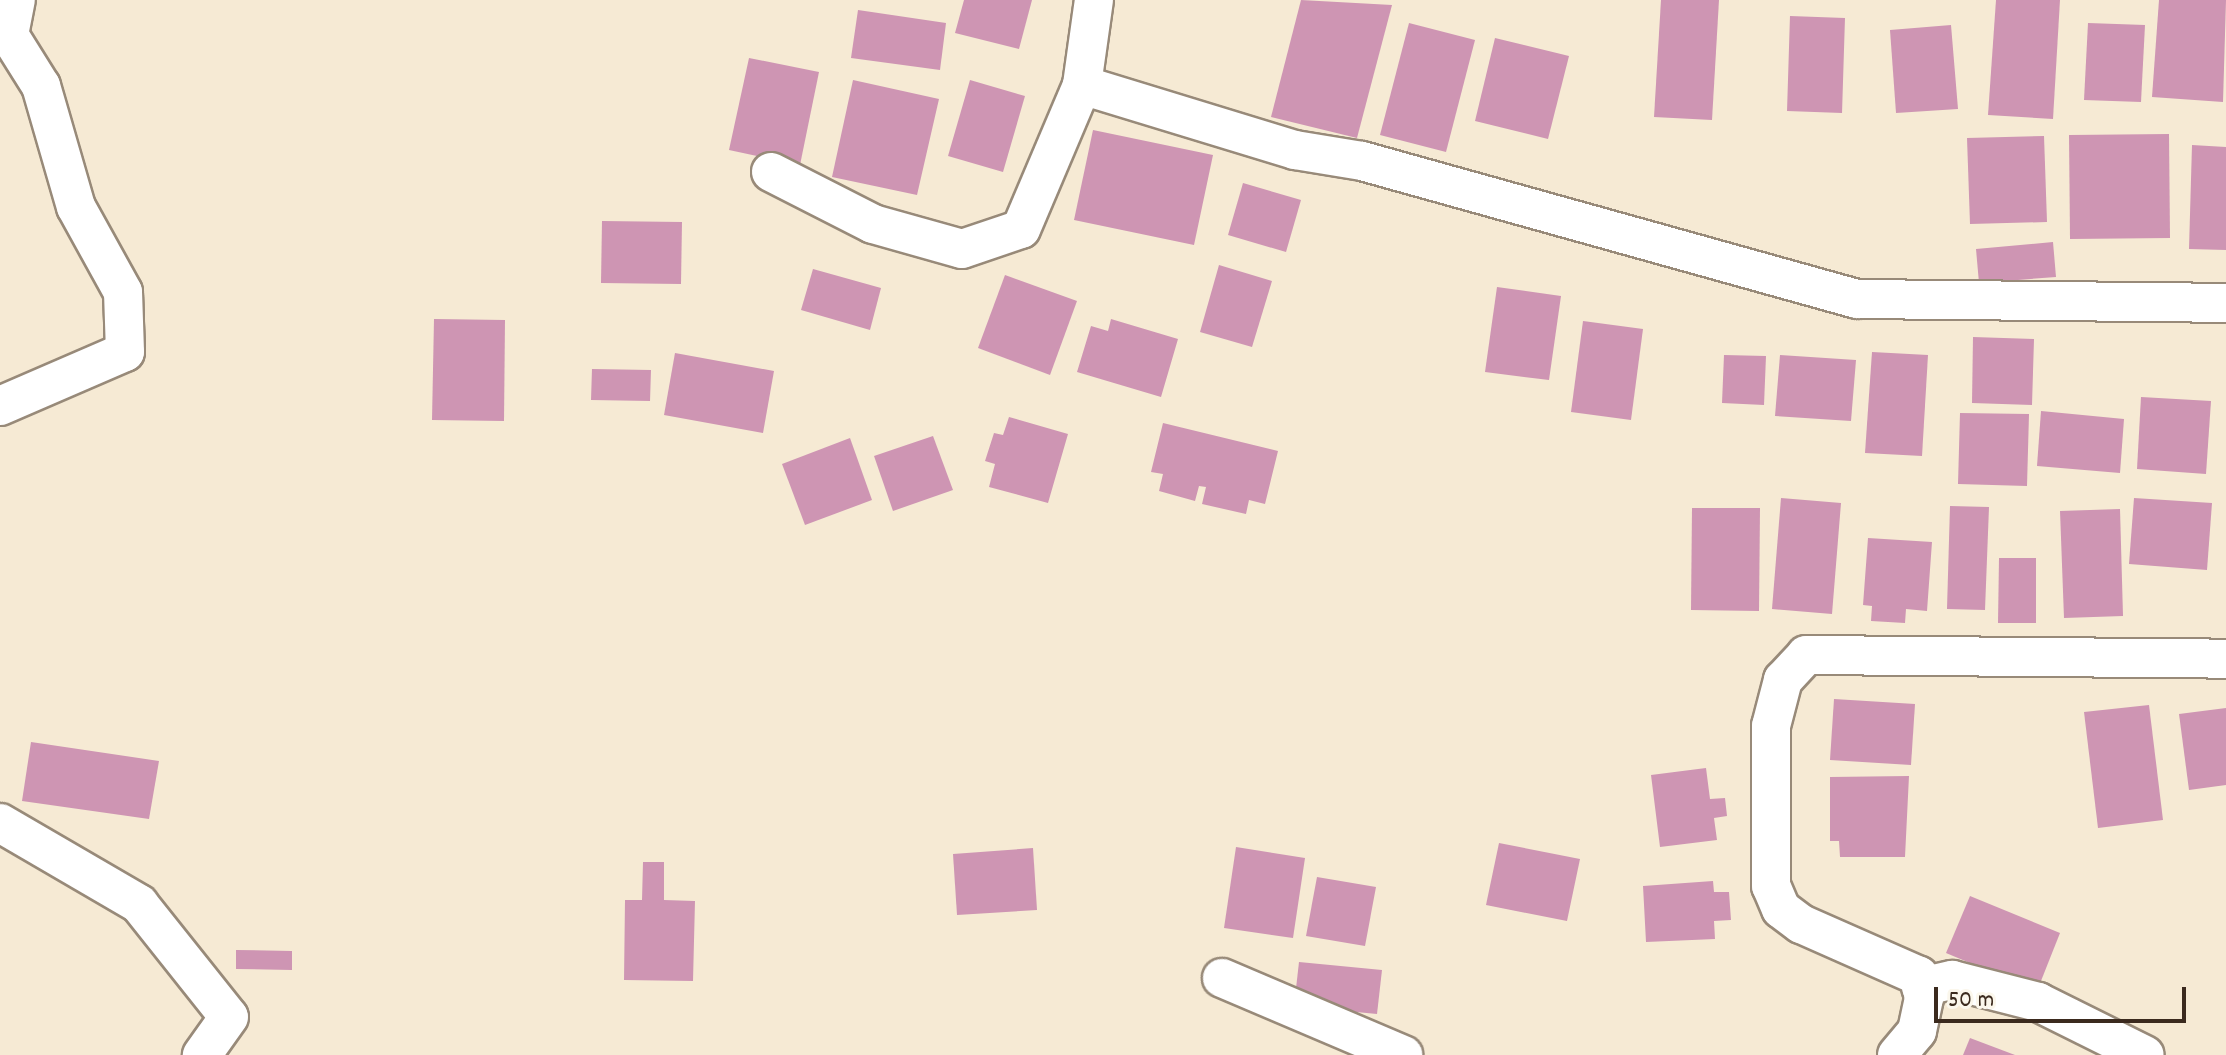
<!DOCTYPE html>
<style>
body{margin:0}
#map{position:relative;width:2226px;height:1055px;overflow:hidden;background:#f6ead4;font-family:Dekko,sans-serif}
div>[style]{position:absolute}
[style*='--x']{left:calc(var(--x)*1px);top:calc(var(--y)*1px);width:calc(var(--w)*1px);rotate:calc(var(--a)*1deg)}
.building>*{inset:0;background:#ce95b3}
.roads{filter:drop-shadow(2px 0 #988a79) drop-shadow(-2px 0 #988a79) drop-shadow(0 2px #988a79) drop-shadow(0 -2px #988a79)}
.street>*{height:38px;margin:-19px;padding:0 19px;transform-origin:19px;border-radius:19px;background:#fff}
span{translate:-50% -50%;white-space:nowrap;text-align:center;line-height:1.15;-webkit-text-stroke:7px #fbf7ec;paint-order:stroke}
.scale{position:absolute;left:1934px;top:987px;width:252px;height:36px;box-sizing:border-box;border:4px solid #3b2a1e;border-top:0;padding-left:10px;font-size:24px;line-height:28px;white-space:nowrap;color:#3b2a1e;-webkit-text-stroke:6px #fbf7ec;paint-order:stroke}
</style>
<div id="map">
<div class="building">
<i style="clip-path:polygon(964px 0,1032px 0,1019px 49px,955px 33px)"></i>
<i style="clip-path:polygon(1301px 0,1392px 5px,1357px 138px,1271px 117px)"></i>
<i style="clip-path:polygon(1661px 0,1719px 0,1712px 120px,1654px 117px)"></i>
<i style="clip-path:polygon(1996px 0,2060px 0,2053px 119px,1988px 115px)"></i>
<i style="clip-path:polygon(2159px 0,2226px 0,2223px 102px,2152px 97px)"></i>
<i style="clip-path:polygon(858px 10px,946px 23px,940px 70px,851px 58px)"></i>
<i style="clip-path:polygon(1790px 16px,1845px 18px,1842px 113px,1787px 111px)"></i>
<i style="clip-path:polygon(1409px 23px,1475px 40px,1446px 152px,1380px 135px)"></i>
<i style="clip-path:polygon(2088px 23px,2145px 25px,2141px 102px,2084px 100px)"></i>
<i style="clip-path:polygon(1951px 25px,1958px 109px,1896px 113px,1890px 30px)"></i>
<i style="clip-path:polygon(1495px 38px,1569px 56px,1548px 139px,1475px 121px)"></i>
<i style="clip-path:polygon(749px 58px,819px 72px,800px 165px,729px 150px)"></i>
<i style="clip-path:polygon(853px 80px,939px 99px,917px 195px,832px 177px)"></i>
<i style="clip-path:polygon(970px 80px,1025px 96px,1003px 172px,948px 156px)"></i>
<i style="clip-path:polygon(1093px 130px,1213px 155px,1194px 245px,1074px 220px)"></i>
<i style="clip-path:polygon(2169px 134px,2170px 238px,2070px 239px,2069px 135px)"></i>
<i style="clip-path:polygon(2044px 136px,2047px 222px,1970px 224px,1967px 138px)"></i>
<i style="clip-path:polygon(2192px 145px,2226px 147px,2226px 250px,2189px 249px)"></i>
<i style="clip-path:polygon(1243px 183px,1301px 200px,1286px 252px,1228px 235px)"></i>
<i style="clip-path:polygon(602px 221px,682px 222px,681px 284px,601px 283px)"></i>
<i style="clip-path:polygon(2053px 242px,2056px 277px,1979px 283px,1976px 249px)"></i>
<i style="clip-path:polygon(1219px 265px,1272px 281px,1252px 347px,1200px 332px)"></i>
<i style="clip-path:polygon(813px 269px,881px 288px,870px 330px,801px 310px)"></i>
<i style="clip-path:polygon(1005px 275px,1077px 301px,1050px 375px,978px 348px)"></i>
<i style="clip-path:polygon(1497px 287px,1561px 296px,1549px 380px,1485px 372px)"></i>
<i style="clip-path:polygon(434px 319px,505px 320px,504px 421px,432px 420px)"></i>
<i style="clip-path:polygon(1111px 319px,1178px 339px,1161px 397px,1077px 372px,1091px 326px,1108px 331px)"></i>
<i style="clip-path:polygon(1583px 321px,1643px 329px,1631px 420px,1571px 412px)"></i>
<i style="clip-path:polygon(1973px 337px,2034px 339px,2032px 405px,1972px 403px)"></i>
<i style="clip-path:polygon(1872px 352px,1928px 355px,1922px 456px,1865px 453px)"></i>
<i style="clip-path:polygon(675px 353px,774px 371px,763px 433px,664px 415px)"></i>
<i style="clip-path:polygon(1724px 355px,1766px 356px,1764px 405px,1722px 403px)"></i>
<i style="clip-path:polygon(1780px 355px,1856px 360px,1851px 421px,1775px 416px)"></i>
<i style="clip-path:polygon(592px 369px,651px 370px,650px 401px,591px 400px)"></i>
<i style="clip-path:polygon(2141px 397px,2211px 401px,2206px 474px,2137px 469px)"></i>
<i style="clip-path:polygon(2041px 411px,2124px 419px,2120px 473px,2037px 466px)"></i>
<i style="clip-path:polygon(1960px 413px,2029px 414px,2027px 486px,1958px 484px)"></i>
<i style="clip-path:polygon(1009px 417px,1068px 434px,1048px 503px,989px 487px,995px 464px,985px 461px,994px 433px,1003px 435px)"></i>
<i style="clip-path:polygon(1163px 423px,1278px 451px,1265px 504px,1249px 500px,1246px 514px,1202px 504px,1206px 487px,1199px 486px,1195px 501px,1159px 491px,1163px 474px,1151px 472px)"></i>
<i style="clip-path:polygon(933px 436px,953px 490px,893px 511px,874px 456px)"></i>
<i style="clip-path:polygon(850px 438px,872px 500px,805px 525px,782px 464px)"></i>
<i style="clip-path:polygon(1781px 498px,1841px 503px,1832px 614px,1772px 609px)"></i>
<i style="clip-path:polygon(2134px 498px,2212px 503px,2207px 570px,2129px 564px)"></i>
<i style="clip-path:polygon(1950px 506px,1989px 507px,1985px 610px,1947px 609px)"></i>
<i style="clip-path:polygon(1692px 508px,1760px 508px,1759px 611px,1691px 610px)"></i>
<i style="clip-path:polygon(2120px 509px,2123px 616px,2064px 618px,2060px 511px)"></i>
<i style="clip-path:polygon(1868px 538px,1932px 542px,1927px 611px,1906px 609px,1905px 623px,1871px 621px,1872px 606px,1863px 605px)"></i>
<i style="clip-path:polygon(1999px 558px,2036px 558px,2036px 623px,1998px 623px)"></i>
<i style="clip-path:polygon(1834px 699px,1915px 704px,1911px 765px,1830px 760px)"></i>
<i style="clip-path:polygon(2149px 705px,2163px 820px,2098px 828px,2084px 712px)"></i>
<i style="clip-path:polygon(2226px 708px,2226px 785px,2189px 790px,2179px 714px)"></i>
<i style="clip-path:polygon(31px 742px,159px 761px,149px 819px,22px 801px)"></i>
<i style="clip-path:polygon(1706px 768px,1710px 799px,1725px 798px,1727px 816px,1714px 818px,1717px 840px,1660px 847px,1651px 775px)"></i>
<i style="clip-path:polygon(1909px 776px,1905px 857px,1840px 857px,1839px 841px,1830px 841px,1830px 777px)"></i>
<i style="clip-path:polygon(1499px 843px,1580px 859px,1567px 921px,1486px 905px)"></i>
<i style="clip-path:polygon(1236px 847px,1305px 858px,1293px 938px,1224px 928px)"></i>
<i style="clip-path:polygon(1033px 848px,1037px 910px,957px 915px,953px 854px)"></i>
<i style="clip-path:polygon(643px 862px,664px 862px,664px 900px,695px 901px,693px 981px,624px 980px,625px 900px,642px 900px)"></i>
<i style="clip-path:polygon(1317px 877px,1376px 887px,1365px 946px,1306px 936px)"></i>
<i style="clip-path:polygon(1713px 881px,1714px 892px,1729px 892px,1731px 920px,1714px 921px,1715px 939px,1646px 942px,1643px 886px)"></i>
<i style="clip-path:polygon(1970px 896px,2060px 933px,2037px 991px,1946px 953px)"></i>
<i style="clip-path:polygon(236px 950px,292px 951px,292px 970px,236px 969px)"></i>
<i style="clip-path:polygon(1299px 962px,1382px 970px,1377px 1014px,1294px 1006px)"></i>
<i style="clip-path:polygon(1970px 1038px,2015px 1055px,1963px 1055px)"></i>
</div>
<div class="roads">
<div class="street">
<i style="--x:1082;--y:85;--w:223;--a:17"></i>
<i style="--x:1295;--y:150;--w:68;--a:9.3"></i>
<i style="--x:1362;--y:161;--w:514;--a:15.58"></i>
<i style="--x:1857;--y:299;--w:369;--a:0.6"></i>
<i style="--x:771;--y:172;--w:114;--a:27"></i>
<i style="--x:873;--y:224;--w:92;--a:15.7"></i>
<i style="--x:962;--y:249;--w:62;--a:-18.7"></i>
<i style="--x:1021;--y:229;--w:156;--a:-67"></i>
<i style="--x:1082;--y:85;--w:86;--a:-82"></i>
<i style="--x:0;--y:406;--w:136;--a:-23.4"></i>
<i style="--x:125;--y:352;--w:60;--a:-91.9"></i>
<i style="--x:123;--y:292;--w:97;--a:-118.9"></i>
<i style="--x:76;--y:207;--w:126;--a:-106.1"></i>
<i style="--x:41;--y:86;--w:60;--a:-122.1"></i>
<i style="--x:9;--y:35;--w:36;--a:-79"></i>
<i style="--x:0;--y:823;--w:161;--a:30.2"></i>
<i style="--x:139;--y:904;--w:144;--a:51.5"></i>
<i style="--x:229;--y:1017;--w:47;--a:125.4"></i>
<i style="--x:1222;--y:978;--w:197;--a:23"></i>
<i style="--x:1921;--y:987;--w:32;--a:-13"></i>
<i style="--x:1952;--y:980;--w:89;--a:14.3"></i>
<i style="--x:2038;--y:1002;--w:119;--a:26.4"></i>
<i style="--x:1897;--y:1055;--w:31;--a:-50"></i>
<i style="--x:1917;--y:1031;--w:34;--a:-78"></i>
<i style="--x:1924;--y:998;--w:23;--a:-103"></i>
<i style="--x:1919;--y:976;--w:129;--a:-156.2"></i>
<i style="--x:1801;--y:924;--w:25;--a:-143"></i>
<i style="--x:1781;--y:909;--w:25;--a:-113"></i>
<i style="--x:1771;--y:886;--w:160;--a:-90"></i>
<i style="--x:1771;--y:726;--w:48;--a:-75.4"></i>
<i style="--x:1783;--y:680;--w:34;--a:-47"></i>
<i style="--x:1806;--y:655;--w:420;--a:0.5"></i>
</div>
</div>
<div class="scale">50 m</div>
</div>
